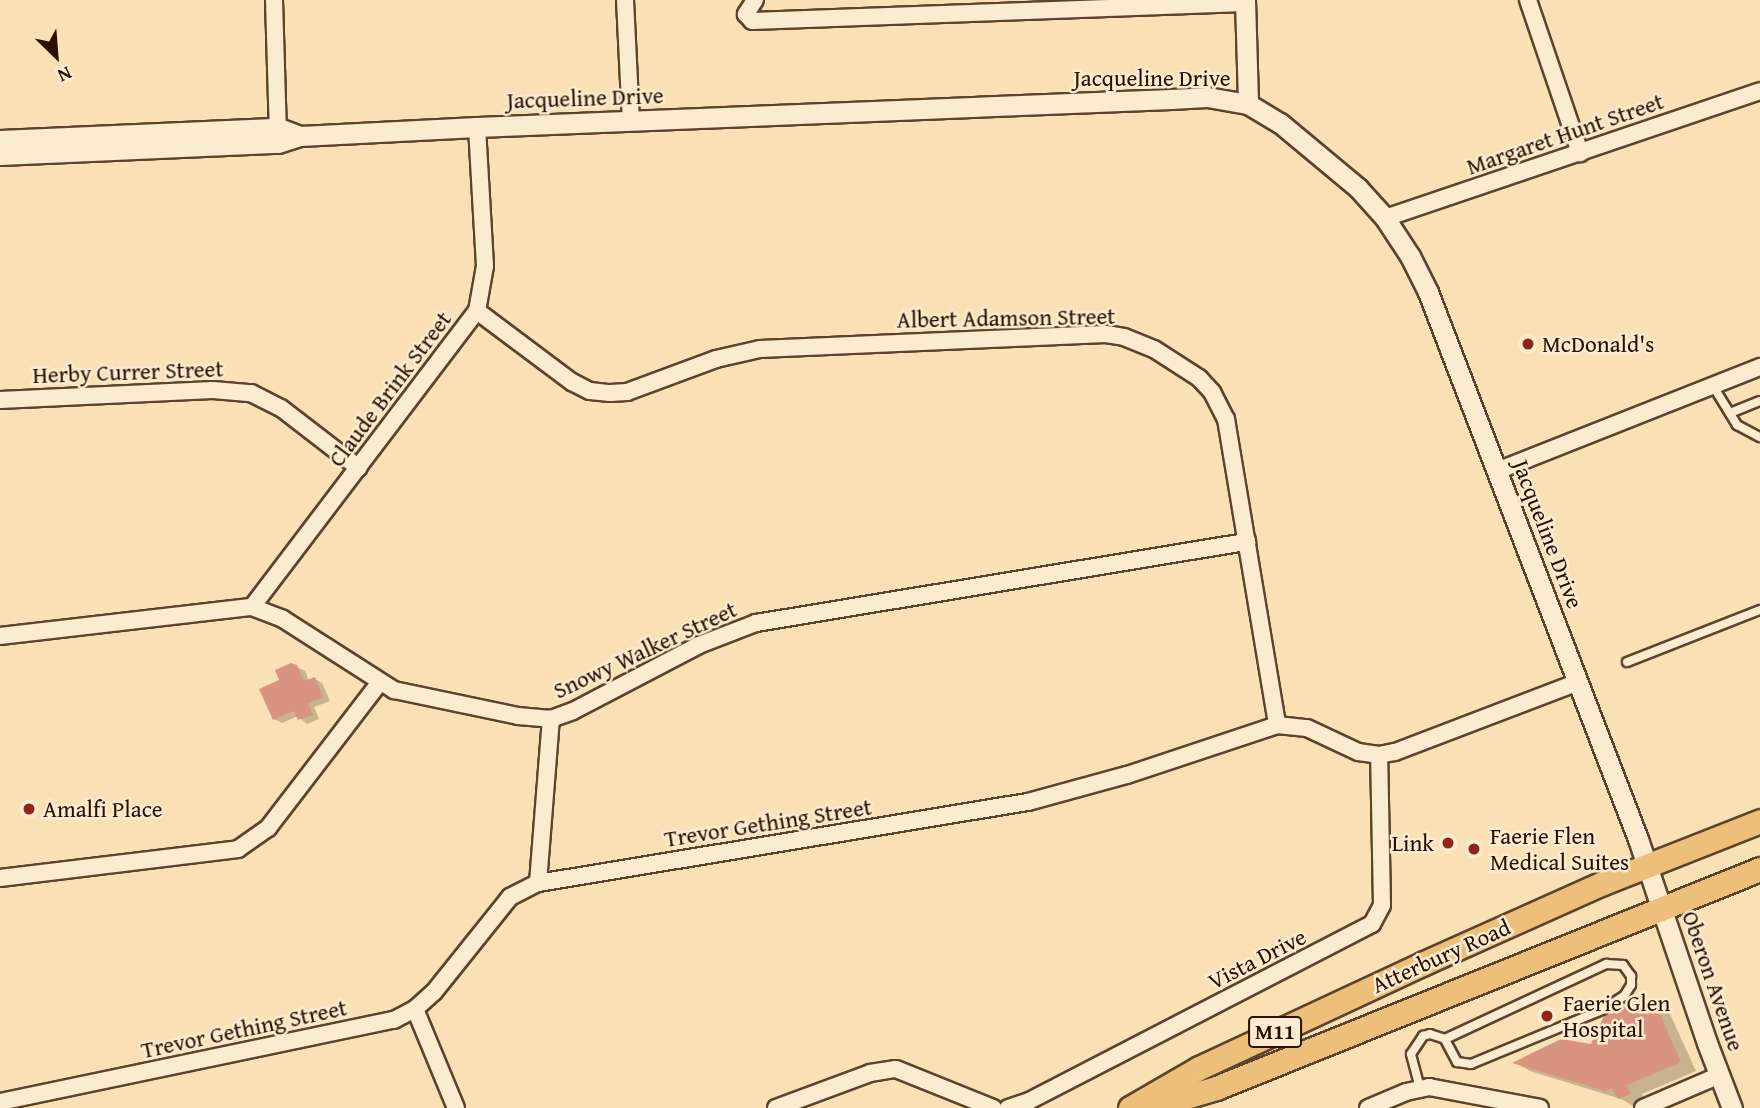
<!DOCTYPE html>
<style>
body{margin:0}
#map{position:relative;width:1760px;height:1108px;overflow:hidden;background:#f9e0b5;font-family:"Gentium Book Plus",serif}
div>[style]{position:absolute}
[style*='--x']{left:calc(var(--x)*1px);top:calc(var(--y)*1px);width:calc(var(--w)*1px);rotate:calc(var(--a)*1deg)}
.shadow>*{inset:0;background:#0003}
.building>*{inset:0;background:#d89481}
.roads{filter:drop-shadow(2px 0 #5c432d) drop-shadow(-2px 0 #5c432d) drop-shadow(0 2px #5c432d) drop-shadow(0 -2px #5c432d)}
.service>*{height:8px;margin:-4px;padding:0 4px;transform-origin:4px;border-radius:4px;background:#fbebcf}
.minor>*{height:16px;margin:-8px;padding:0 8px;transform-origin:8px;border-radius:8px;background:#fbebcf}
.tertiary>*{height:19px;margin:-9.5px;padding:0 9.5px;transform-origin:9.5px;border-radius:9.5px;background:#fbebcf}
.primary>*{height:23px;margin:-11.5px;padding:0 11.5px;transform-origin:11.5px;border-radius:11.5px;background:#ecc07a}
.dots>*{width:19px;height:19px;translate:-50% -50%;box-sizing:border-box;border:4px solid #fbebcf;border-radius:50%}
span{translate:-50% -50%;white-space:nowrap;text-align:center;line-height:1.15;-webkit-text-stroke:5px #fbebcf;paint-order:stroke}
.shield-label span{padding:2px 5px;background:#fbebcf;border:2px solid;border-radius:5px;-webkit-text-stroke-width:0}
.shield-label{font-size:21px;color:#280f00;font-weight:700}
.street-label{font-size:23px;color:#280f00}
.poi-label{font-size:23px;color:#280f00}
.left{translate:0 -50%;text-align:left}
.right{translate:-100% -50%;text-align:right}
.north{position:absolute;left:21px;top:21px;width:70px;height:70px;-webkit-text-stroke:5px #fbebcf;paint-order:stroke;rotate:155deg;font-size:19px;font-weight:700;line-height:28px;text-align:center;color:#280f00}
.north::after{content:'';display:block;margin:auto;width:24px;height:32px;background:#280f00;clip-path:polygon(50% 0,100% 100%,50% 72%,0 100%)}
</style>
<div id="map">
<div class="shadow">
<i style="clip-path:polygon(297px 667px,305px 671px,309px 681px,315px 679px,322px 683px,330px 701px,314px 707px,319px 719px,307px 724px,298px 716px,282px 723px,274px 719px,282px 681px)"></i>
<i style="clip-path:polygon(1654px 1004px,1670px 1014px,1696px 1071px,1642px 1094px,1645px 1102px,1635px 1107px,1621px 1099px,1530px 1071px,1516px 1063px,1592px 1046px,1630px 1011px)"></i>
</div>
<div class="building">
<i style="clip-path:polygon(291px 663px,297px 665px,304px 681px,315px 677px,323px 697px,308px 703px,313px 715px,298px 720px,294px 711px,273px 720px,259px 689px,279px 680px,275px 670px)"></i>
<i style="clip-path:polygon(1633px 997px,1655px 1003px,1681px 1062px,1627px 1085px,1631px 1094px,1618px 1099px,1612px 1088px,1605px 1091px,1512px 1063px,1561px 1039px,1591px 1044px,1604px 1016px,1621px 1006px,1629px 1009px)"></i>
</div>
<div class="roads">
<div class="service">
<i style="--x:1713;--y:386;--w:46;--a:58.4"></i>
<i style="--x:1737;--y:425;--w:26;--a:28"></i>
<i style="--x:1730;--y:413;--w:32;--a:-22"></i>
<i style="--x:1627;--y:662;--w:143;--a:-21.4"></i>
<i style="--x:1420;--y:1088;--w:35;--a:-105"></i>
<i style="--x:1411;--y:1054;--w:22;--a:-56"></i>
<i style="--x:1423;--y:1036;--w:7;--a:-16"></i>
<i style="--x:1430;--y:1034;--w:16;--a:18"></i>
<i style="--x:1445;--y:1039;--w:178;--a:-25"></i>
<i style="--x:1606;--y:964;--w:17;--a:3"></i>
<i style="--x:1623;--y:965;--w:14;--a:54"></i>
<i style="--x:1631;--y:976;--w:9;--a:90"></i>
<i style="--x:1631;--y:985;--w:13;--a:122"></i>
<i style="--x:1624;--y:996;--w:26;--a:148"></i>
<i style="--x:1602;--y:1010;--w:142;--a:157.6"></i>
<i style="--x:1471;--y:1064;--w:14;--a:-172"></i>
<i style="--x:1457;--y:1062;--w:26;--a:-118"></i>
</div>
<div class="minor">
<i style="--x:274;--y:0;--w:137;--a:88.3"></i>
<i style="--x:625;--y:0;--w:121;--a:87.2"></i>
<i style="--x:755;--y:0;--w:17;--a:123"></i>
<i style="--x:746;--y:14;--w:9;--a:49"></i>
<i style="--x:752;--y:21;--w:493;--a:-2.1"></i>
<i style="--x:1528;--y:0;--w:162;--a:71.2"></i>
<i style="--x:1385;--y:218;--w:396;--a:-18.7"></i>
<i style="--x:477;--y:311;--w:119;--a:36.8"></i>
<i style="--x:572;--y:382;--w:20;--a:27"></i>
<i style="--x:590;--y:391;--w:20;--a:6"></i>
<i style="--x:610;--y:393;--w:17;--a:-3"></i>
<i style="--x:627;--y:392;--w:95;--a:-20.3"></i>
<i style="--x:716;--y:359;--w:45;--a:-12.8"></i>
<i style="--x:760;--y:349;--w:346;--a:-2.5"></i>
<i style="--x:1106;--y:334;--w:18;--a:9"></i>
<i style="--x:1124;--y:337;--w:32;--a:22"></i>
<i style="--x:1154;--y:349;--w:54;--a:32.8"></i>
<i style="--x:1199;--y:378;--w:19;--a:47"></i>
<i style="--x:1212;--y:392;--w:30;--a:63"></i>
<i style="--x:1226;--y:419;--w:310;--a:80.5"></i>
<i style="--x:0;--y:400;--w:213;--a:-2.7"></i>
<i style="--x:213;--y:390;--w:38;--a:5"></i>
<i style="--x:251;--y:393;--w:34;--a:27"></i>
<i style="--x:281;--y:408;--w:98;--a:37.6"></i>
<i style="--x:1497;--y:471;--w:283;--a:-21.6"></i>
<i style="--x:252;--y:607;--w:372;--a:-52.8"></i>
<i style="--x:477;--y:311;--w:46;--a:-79.9"></i>
<i style="--x:485;--y:266;--w:139;--a:-93.3"></i>
<i style="--x:0;--y:636;--w:254;--a:-6.6"></i>
<i style="--x:252;--y:607;--w:33;--a:21"></i>
<i style="--x:283;--y:619;--w:132;--a:32.6"></i>
<i style="--x:394;--y:690;--w:127;--a:11.8"></i>
<i style="--x:518;--y:716;--w:33;--a:5"></i>
<i style="--x:551;--y:719;--w:23;--a:-20"></i>
<i style="--x:573;--y:711;--w:142;--a:-27.6"></i>
<i style="--x:699;--y:645;--w:61;--a:-21.1"></i>
<i style="--x:756;--y:623;--w:498;--a:-9.4"></i>
<i style="--x:0;--y:878;--w:240;--a:-6.9"></i>
<i style="--x:238;--y:849;--w:37;--a:-35"></i>
<i style="--x:268;--y:828;--w:184;--a:-52.5"></i>
<i style="--x:538;--y:883;--w:165;--a:-85.5"></i>
<i style="--x:415;--y:1009;--w:107;--a:67.5"></i>
<i style="--x:0;--y:1102;--w:402;--a:-11.8"></i>
<i style="--x:394;--y:1020;--w:24;--a:-28"></i>
<i style="--x:415;--y:1009;--w:25;--a:-42"></i>
<i style="--x:434;--y:992;--w:122;--a:-51.3"></i>
<i style="--x:510;--y:897;--w:31;--a:-27"></i>
<i style="--x:538;--y:883;--w:497;--a:-9.4"></i>
<i style="--x:1028;--y:802;--w:103;--a:-15.3"></i>
<i style="--x:1127;--y:775;--w:158;--a:-18.4"></i>
<i style="--x:1277;--y:725;--w:30;--a:6"></i>
<i style="--x:1307;--y:728;--w:56;--a:25.2"></i>
<i style="--x:1358;--y:752;--w:21;--a:8"></i>
<i style="--x:1379;--y:755;--w:16;--a:-11"></i>
<i style="--x:1395;--y:752;--w:196;--a:-20.9"></i>
<i style="--x:776;--y:1108;--w:100;--a:-20.4"></i>
<i style="--x:870;--y:1073;--w:26;--a:-9"></i>
<i style="--x:896;--y:1069;--w:105;--a:21.9"></i>
<i style="--x:1008;--y:1108;--w:22;--a:-18"></i>
<i style="--x:1029;--y:1101;--w:386;--a:-27.3"></i>
<i style="--x:1372;--y:924;--w:21;--a:-62"></i>
<i style="--x:1382;--y:905;--w:150;--a:-91.1"></i>
<i style="--x:1368;--y:1108;--w:41;--a:-22.8"></i>
<i style="--x:1406;--y:1092;--w:24;--a:-12"></i>
<i style="--x:1429;--y:1087;--w:113;--a:10.7"></i>
<i style="--x:1643;--y:1108;--w:84;--a:-23.2"></i>
</div>
<div class="tertiary">
<i style="--x:1245;--y:0;--w:104;--a:88.3"></i>
<i style="--x:0;--y:140;--w:279;--a:-2.5"></i>
<i style="--x:279;--y:128;--w:22;--a:21"></i>
<i style="--x:0;--y:155;--w:278;--a:-2.5"></i>
<i style="--x:278;--y:143;--w:23;--a:-18"></i>
<i style="--x:300;--y:136;--w:177;--a:-2.9"></i>
<i style="--x:477;--y:127;--w:695;--a:-2.31"></i>
<i style="--x:1171;--y:99;--w:36;--a:-3"></i>
<i style="--x:1207;--y:97;--w:42;--a:9.7"></i>
<i style="--x:1248;--y:104;--w:37;--a:31"></i>
<i style="--x:1280;--y:123;--w:102;--a:39.8"></i>
<i style="--x:1358;--y:188;--w:40;--a:48"></i>
<i style="--x:1385;--y:218;--w:45;--a:56.7"></i>
<i style="--x:1410;--y:256;--w:40;--a:63.4"></i>
<i style="--x:1428;--y:292;--w:586;--a:69"></i>
<i style="--x:1638;--y:839;--w:215;--a:71.3"></i>
<i style="--x:1707;--y:1043;--w:70;--a:69"></i>
</div>
<div class="primary">
<i style="--x:1130;--y:1108;--w:80;--a:-30.1"></i>
<i style="--x:1199;--y:1068;--w:248;--a:-25"></i>
<i style="--x:1424;--y:963;--w:196;--a:-24.1"></i>
<i style="--x:1603;--y:883;--w:169;--a:-21.5"></i>
<i style="--x:1149;--y:1108;--w:70;--a:-16.6"></i>
<i style="--x:1216;--y:1088;--w:586;--a:-21.93"></i>
</div>
</div>
<div class="dots">
<i style="left:1528px;top:344px;background:#8f2418"></i>
<i style="left:29px;top:809px;background:#8f2418"></i>
<i style="left:1448px;top:843px;background:#8f2418"></i>
<i style="left:1474px;top:849px;background:#8f2418"></i>
<i style="left:1547px;top:1016px;background:#8f2418"></i>
</div>
<div class="shield-label">
<span style="left:1275px;top:1032px">M11</span>
</div>
<div class="street-label">
<span style="left:1152px;top:78px">Jacqueline Drive</span>
<span style="left:585px;top:98px;rotate:-2deg">Jacqueline Drive</span>
<span style="left:1565px;top:134px;rotate:-19deg">Margaret Hunt Street</span>
<span style="left:1006px;top:318px;rotate:-1deg">Albert Adamson Street</span>
<span style="left:128px;top:372px;rotate:-2deg">Herby Currer Street</span>
<span style="left:390px;top:389px;rotate:-53deg">Claude Brink Street</span>
<span style="left:1548px;top:534px;rotate:69deg">Jacqueline Drive</span>
<span style="left:645px;top:650px;rotate:-25deg">Snowy Walker Street</span>
<span style="left:768px;top:823px;rotate:-9deg">Trevor Gething Street</span>
<span style="left:1441px;top:956px;rotate:-24deg">Atterbury Road</span>
<span style="left:1257px;top:959px;rotate:-27deg">Vista Drive</span>
<span style="left:1713px;top:981px;rotate:71deg">Oberon Avenue</span>
<span style="left:244px;top:1029px;rotate:-12deg">Trevor Gething Street</span>
</div>
<div class="poi-label">
<span class="left" style="left:1542px;top:344px">McDonald's</span>
<span class="left" style="left:43px;top:809px">Amalfi Place</span>
<span class="left" style="left:1490px;top:849px">Faerie Flen<br>Medical Suites</span>
<span class="right" style="left:1434px;top:843px">Link</span>
<span class="left" style="left:1563px;top:1016px">Faerie Glen<br>Hospital</span>
</div>
<div class="north">N</div>
</div>
